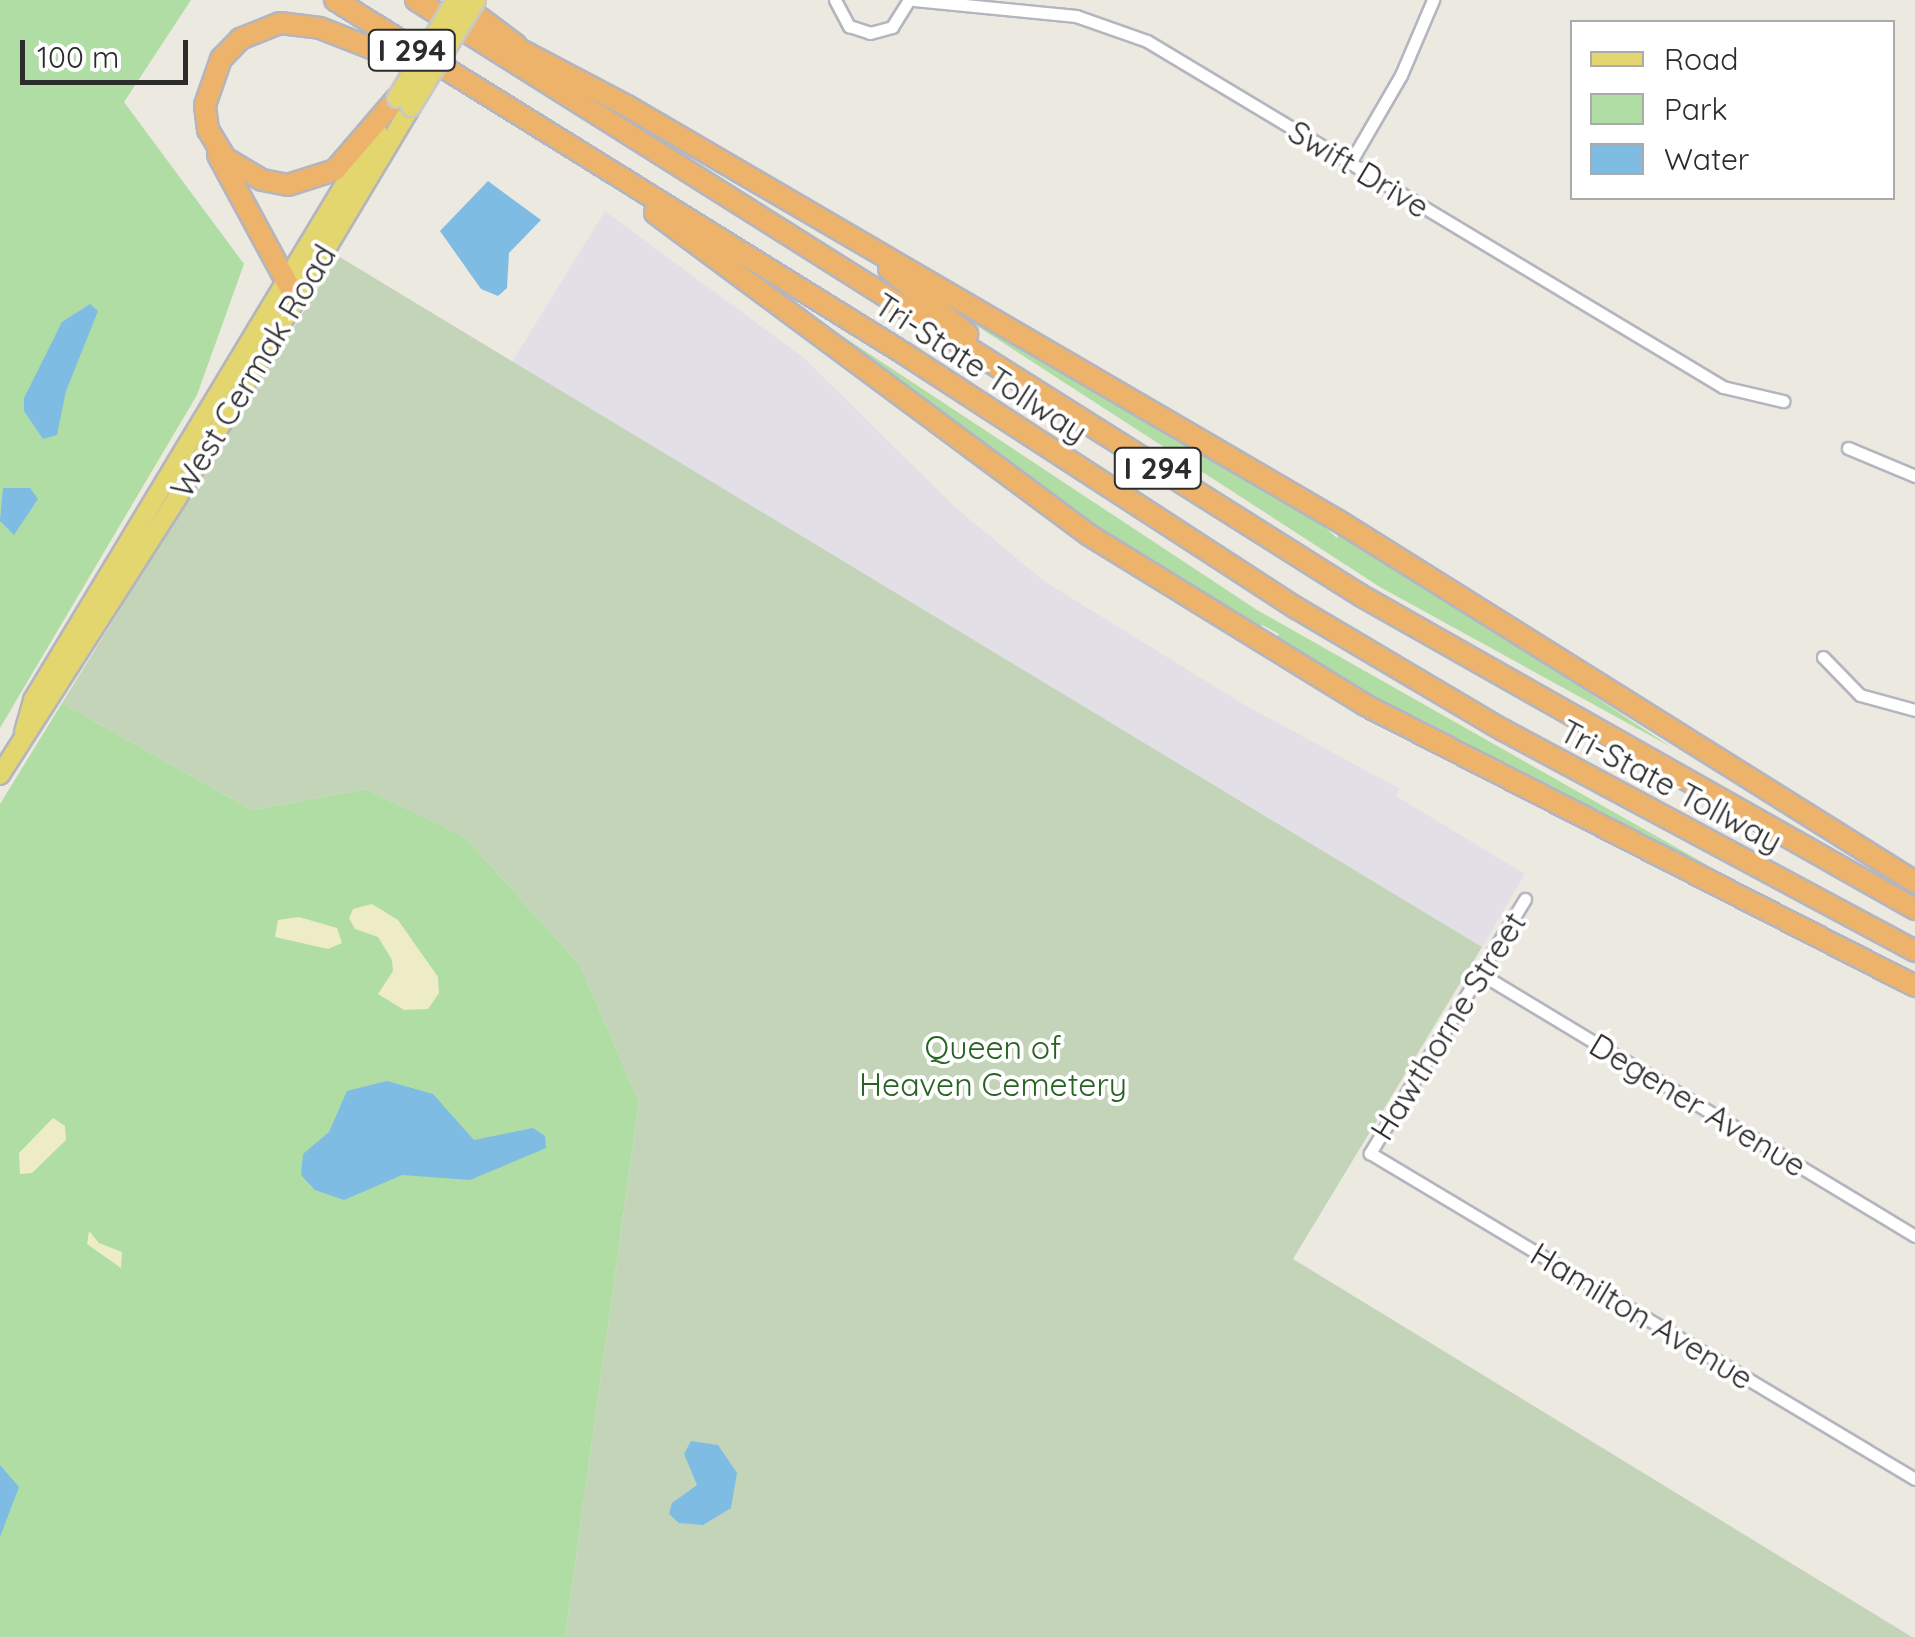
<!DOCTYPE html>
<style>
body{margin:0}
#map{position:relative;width:1915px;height:1637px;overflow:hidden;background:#ece9e1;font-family:Quicksand,sans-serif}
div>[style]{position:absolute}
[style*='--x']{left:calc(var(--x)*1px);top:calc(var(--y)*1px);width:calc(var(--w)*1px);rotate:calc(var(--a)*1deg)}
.industrial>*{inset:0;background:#e2e0e6}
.green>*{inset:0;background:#b0dda3}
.sand>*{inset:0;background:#eeecc7}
.cemetery>*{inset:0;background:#c3d4b9}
.water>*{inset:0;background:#7fbce3}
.roads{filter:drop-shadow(2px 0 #b4b5be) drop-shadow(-2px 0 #b4b5be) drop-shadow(0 2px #b4b5be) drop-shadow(0 -2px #b4b5be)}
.street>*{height:11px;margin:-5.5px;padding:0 5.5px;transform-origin:5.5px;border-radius:5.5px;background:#fff}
.primary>*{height:18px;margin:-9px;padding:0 9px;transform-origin:9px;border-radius:9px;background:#e3d66f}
.highway>*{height:20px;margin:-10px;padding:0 10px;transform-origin:10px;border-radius:10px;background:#eeb36a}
.bridges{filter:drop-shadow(2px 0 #c8c8c8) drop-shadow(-2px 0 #c8c8c8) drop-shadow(0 2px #c8c8c8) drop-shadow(0 -2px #c8c8c8)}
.primary-bridge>*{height:18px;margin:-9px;padding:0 9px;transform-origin:9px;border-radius:9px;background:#e3d66f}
span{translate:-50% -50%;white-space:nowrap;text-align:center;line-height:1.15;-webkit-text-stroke:8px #fff;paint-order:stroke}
.shield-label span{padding:2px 8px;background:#fff;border:2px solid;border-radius:8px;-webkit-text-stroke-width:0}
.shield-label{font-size:30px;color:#2c2c2c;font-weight:700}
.street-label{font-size:32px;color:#2c2c2c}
.park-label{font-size:32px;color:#286323}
.legend{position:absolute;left:1570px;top:20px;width:325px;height:180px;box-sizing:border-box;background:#fff;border:2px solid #ababab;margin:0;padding:12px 18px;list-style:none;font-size:30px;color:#2c2c2c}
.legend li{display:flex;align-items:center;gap:20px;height:50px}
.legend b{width:50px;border:2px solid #ababab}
.scale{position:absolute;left:20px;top:40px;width:168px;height:45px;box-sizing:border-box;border:5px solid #2c2c2c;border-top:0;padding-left:12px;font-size:30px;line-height:35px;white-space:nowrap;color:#2c2c2c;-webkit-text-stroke:8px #fff;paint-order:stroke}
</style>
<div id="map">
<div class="industrial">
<i style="clip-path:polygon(605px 211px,804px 358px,956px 508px,1044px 581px,1243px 704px,1400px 789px,1396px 796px,1525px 874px,1482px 947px,512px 362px)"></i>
</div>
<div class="green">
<i style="clip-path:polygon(0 0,191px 0,124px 102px,244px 264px,197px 395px,0 728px)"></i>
<i style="clip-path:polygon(937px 300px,1310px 514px,1337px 538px,1342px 530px,1671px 747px,1380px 587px)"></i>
<i style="clip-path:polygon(815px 318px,1257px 610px,1732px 879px,1437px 734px,1275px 641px,1279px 634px,1262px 625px,1257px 632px,1056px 502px)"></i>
<i style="clip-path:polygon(62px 703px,252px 810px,366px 789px,465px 837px,580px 965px,639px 1102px,565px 1637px,0 1637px,0 804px)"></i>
</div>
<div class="sand">
<i style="clip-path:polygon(372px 904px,398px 920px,438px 977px,439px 993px,428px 1009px,404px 1010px,378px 994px,393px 971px,392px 960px,378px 937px,355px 929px,349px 918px,353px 909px)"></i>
<i style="clip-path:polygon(299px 917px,337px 928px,342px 943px,328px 949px,275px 937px,278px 920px)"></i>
<i style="clip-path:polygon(53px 1118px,65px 1126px,66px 1140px,32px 1173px,20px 1174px,19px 1153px)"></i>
<i style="clip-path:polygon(89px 1231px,99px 1243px,122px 1252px,121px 1268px,87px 1244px)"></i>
</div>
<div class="cemetery">
<i style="clip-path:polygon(338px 256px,1482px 947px,1293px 1259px,1912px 1637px,565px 1637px,639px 1102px,580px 965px,465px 837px,366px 789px,252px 810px,62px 703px)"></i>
</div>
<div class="water">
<i style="clip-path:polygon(488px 181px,541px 220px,509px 253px,507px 288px,498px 296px,481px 289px,440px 231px)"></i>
<i style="clip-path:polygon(90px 304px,98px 311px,66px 391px,57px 435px,43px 439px,24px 411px,24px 398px,62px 322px)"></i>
<i style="clip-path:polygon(3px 488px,30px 488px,38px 499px,14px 535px,0 521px)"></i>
<i style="clip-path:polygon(387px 1081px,433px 1094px,474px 1140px,533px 1128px,545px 1136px,546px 1148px,470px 1180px,402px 1175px,344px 1200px,315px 1190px,301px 1175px,303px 1154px,329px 1132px,347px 1091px)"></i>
<i style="clip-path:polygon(691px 1441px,718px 1445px,737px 1473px,731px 1508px,703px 1525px,679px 1523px,669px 1514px,672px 1503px,697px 1485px,684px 1454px)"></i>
<i style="clip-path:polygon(0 1465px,19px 1487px,0 1537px)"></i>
</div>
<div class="roads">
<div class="street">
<i style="--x:835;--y:0;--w:30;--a:62"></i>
<i style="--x:849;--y:26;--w:22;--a:18"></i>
<i style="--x:870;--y:33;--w:23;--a:-15"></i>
<i style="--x:892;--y:27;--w:32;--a:-58"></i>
<i style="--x:914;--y:0;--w:163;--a:5.6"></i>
<i style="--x:1076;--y:16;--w:75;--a:19.4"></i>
<i style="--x:1147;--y:41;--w:672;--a:30.99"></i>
<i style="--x:1723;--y:387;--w:62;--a:13.1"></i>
<i style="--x:1350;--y:163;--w:102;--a:-59.9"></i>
<i style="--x:1401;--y:75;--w:82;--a:-66.9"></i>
<i style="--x:1848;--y:448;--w:73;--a:22.7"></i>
<i style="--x:1823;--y:657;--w:53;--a:45.8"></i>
<i style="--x:1860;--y:695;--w:57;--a:15.3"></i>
<i style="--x:1525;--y:899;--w:298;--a:121.4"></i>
<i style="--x:1370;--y:1153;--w:635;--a:30.89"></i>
<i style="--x:1481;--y:974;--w:507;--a:31.12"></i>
</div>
<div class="primary">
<i style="--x:24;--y:732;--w:33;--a:-74"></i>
<i style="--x:33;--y:700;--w:665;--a:-58.84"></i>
<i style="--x:0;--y:775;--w:329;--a:-57.4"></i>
<i style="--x:177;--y:498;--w:456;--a:-59.1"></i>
</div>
<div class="highway">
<i style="--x:335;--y:0;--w:671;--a:31.84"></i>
<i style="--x:905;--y:354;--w:468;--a:33"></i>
<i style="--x:1298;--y:609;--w:238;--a:30.6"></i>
<i style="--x:1503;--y:730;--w:468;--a:28.2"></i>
<i style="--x:416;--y:0;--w:1116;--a:32.22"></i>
<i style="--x:1360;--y:595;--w:638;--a:29.5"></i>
<i style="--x:456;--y:0;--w:75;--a:36.9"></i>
<i style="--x:502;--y:40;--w:141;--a:27.8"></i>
<i style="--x:627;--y:106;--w:822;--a:30.25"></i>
<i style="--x:1337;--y:520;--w:682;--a:32.06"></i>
<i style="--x:397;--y:98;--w:95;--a:130.7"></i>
<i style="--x:335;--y:170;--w:49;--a:162.3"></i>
<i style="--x:288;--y:185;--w:26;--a:-169"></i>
<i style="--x:262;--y:180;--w:43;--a:-149.3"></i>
<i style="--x:225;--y:158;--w:33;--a:-121"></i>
<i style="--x:208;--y:130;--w:25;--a:-97"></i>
<i style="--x:205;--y:105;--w:49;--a:-70.8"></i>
<i style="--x:221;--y:59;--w:28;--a:-46"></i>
<i style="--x:240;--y:39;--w:43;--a:-21.8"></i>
<i style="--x:280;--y:23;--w:40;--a:7.1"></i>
<i style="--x:320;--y:28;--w:104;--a:21.4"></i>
<i style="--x:218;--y:155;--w:164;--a:61.6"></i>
<i style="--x:655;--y:213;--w:540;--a:36.57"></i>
<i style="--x:1089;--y:535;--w:324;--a:31.6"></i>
<i style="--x:1365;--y:705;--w:618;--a:27.06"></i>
<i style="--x:889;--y:269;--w:102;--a:39.8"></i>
</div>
</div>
<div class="bridges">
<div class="primary-bridge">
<i style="--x:397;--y:98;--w:114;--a:-59"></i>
<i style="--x:411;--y:107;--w:125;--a:-58.7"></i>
</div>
</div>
<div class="shield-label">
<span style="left:412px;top:50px">I 294</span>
<span style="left:1158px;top:468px">I 294</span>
</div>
<div class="street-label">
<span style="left:1359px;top:169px;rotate:31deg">Swift Drive</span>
<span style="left:981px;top:368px;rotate:33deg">Tri-State Tollway</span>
<span style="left:253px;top:371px;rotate:-59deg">West Cermak Road</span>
<span style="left:1671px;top:786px;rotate:28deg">Tri-State Tollway</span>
<span style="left:1448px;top:1026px;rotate:-58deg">Hawthorne Street</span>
<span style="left:1698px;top:1105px;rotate:31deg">Degener Avenue</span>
<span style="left:1642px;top:1316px;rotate:31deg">Hamilton Avenue</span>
</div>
<div class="park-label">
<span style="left:993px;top:1066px">Queen of<br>Heaven Cemetery</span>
</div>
<ul class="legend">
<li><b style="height:12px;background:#e3d66f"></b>Road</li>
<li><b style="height:28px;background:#b0dda3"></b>Park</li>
<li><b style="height:28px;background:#7fbce3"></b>Water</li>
</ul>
<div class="scale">100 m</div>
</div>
